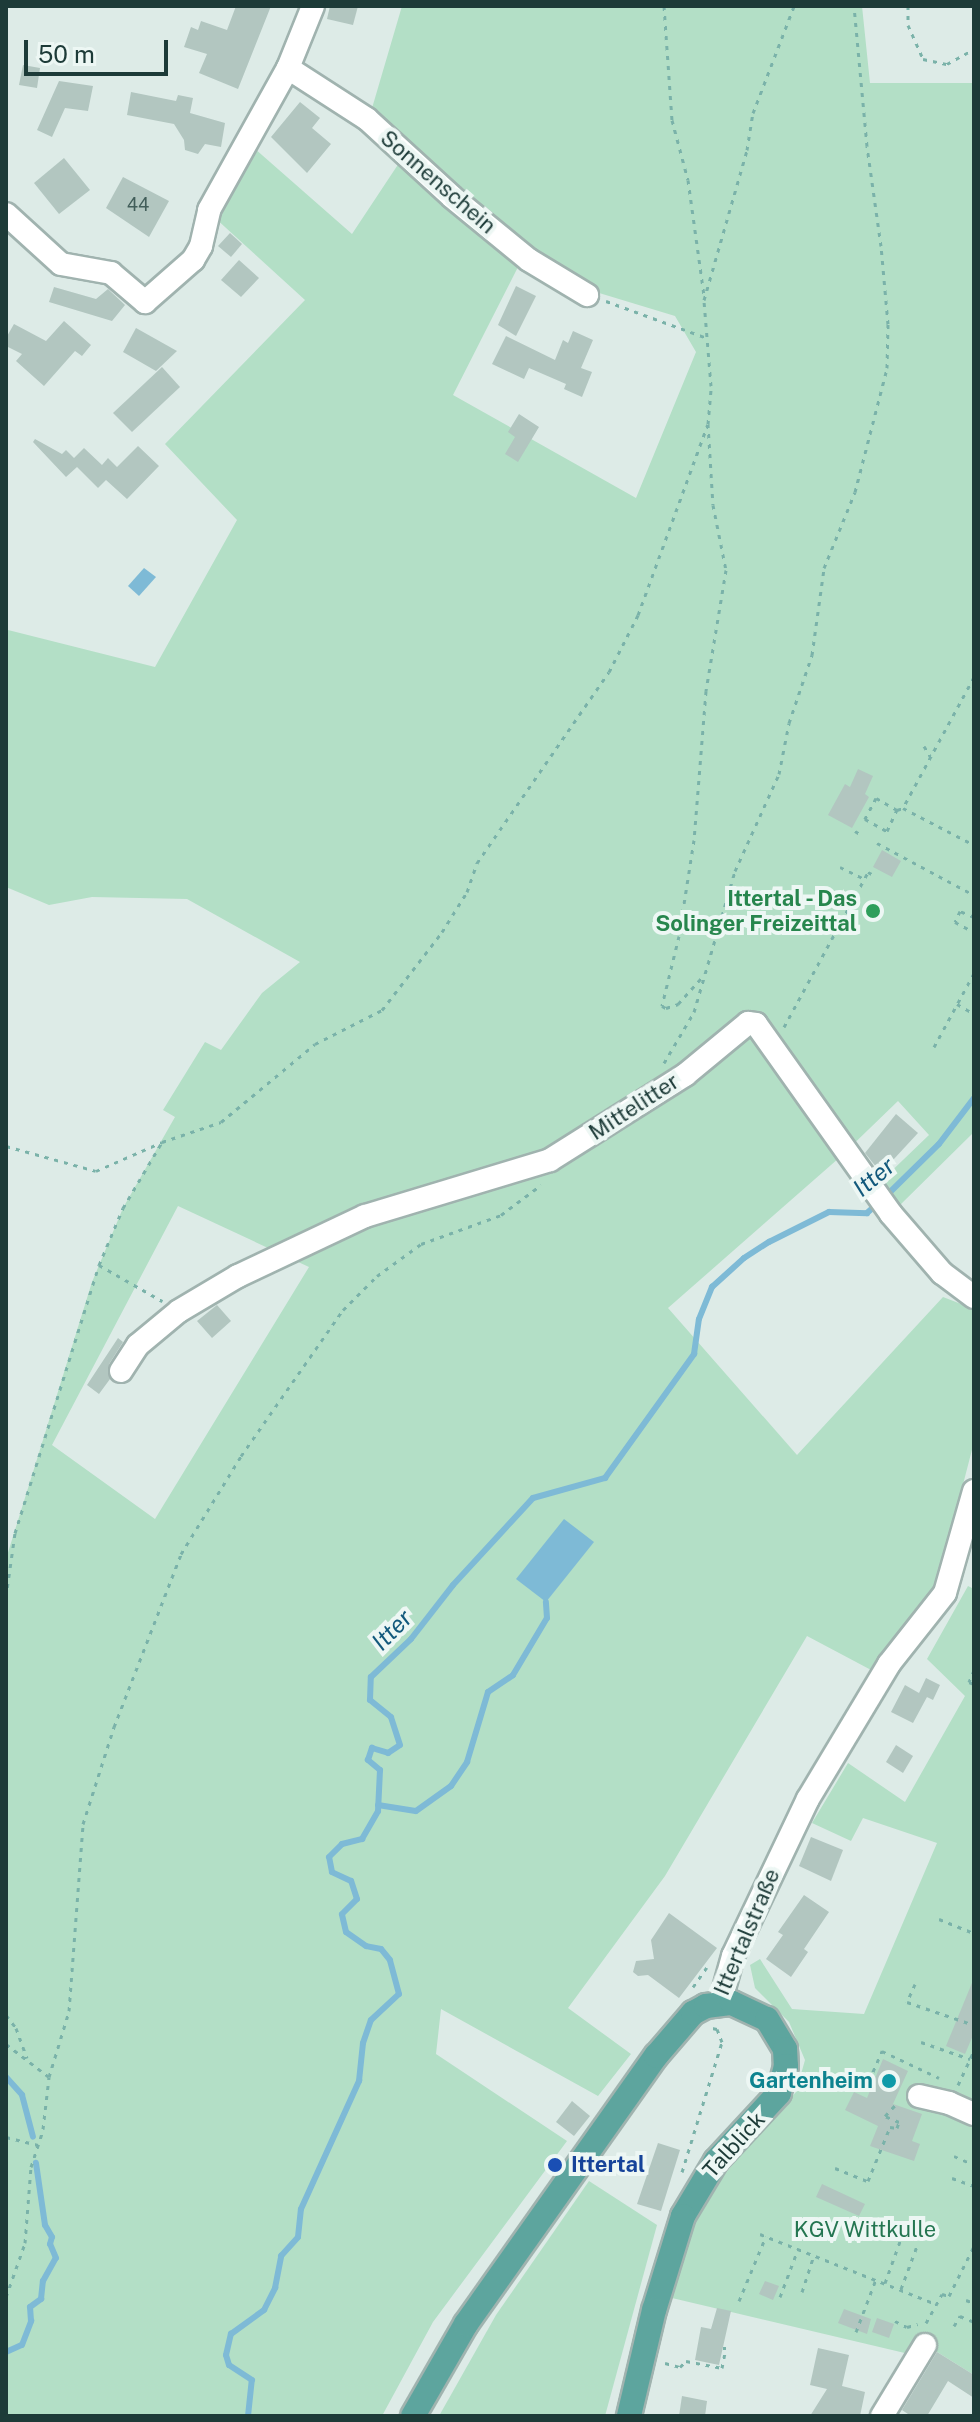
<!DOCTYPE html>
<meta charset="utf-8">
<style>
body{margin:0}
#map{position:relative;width:980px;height:2422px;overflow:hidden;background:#ddebe7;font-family:"Public Sans",sans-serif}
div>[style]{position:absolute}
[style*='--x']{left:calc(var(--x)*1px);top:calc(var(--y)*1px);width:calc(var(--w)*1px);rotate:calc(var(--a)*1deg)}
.green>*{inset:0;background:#b3dfc6}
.water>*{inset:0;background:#7ebad6}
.stream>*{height:6px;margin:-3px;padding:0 3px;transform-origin:3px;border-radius:3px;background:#7ebad6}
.building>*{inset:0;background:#b2c6c0}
.path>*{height:3px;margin-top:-1.5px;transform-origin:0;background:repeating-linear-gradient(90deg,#7ab2a9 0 4px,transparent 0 10px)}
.roads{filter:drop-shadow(2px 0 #a0b3af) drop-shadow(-2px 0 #a0b3af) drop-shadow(0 2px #a0b3af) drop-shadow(0 -2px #a0b3af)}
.minor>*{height:22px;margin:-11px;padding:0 11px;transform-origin:11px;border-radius:11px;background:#fff}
.major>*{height:24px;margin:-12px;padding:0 12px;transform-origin:12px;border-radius:12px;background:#5da59e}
.dots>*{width:22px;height:22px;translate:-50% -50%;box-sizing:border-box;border:4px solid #edf7f4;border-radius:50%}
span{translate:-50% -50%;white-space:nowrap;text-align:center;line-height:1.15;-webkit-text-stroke:8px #edf7f4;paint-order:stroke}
.number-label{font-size:18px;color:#425e5a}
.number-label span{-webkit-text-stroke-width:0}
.street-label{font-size:22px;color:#1d3b38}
.leisure-label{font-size:22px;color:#27864d;font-weight:700}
.right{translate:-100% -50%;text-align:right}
.culture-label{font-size:22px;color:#0d838f;font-weight:700}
.transit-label{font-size:22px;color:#164399;font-weight:700}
.left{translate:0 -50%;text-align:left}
.park-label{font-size:22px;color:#247651}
.water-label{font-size:24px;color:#12597c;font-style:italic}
.frame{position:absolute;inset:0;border:8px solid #1d3b38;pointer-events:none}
.scale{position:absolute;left:24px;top:40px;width:144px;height:36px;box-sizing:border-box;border:4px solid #1d3b38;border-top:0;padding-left:10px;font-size:24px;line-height:28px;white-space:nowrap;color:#1d3b38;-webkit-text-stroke:6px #edf7f4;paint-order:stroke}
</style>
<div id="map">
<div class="green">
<i style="clip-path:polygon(evenodd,402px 6px,862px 6px,870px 83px,974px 83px,974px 1132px,897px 1208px,878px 1184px,929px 1135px,898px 1101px,839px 1158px,668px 1308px,797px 1455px,943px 1297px,974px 1309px,974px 1442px,938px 1581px,873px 1671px,807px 1636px,665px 1876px,568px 2008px,631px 2054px,598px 2096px,441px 2009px,436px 2054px,567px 2141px,433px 2322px,382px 2416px,6px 2416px,6px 1559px,92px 1282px,123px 1208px,175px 1117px,163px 1110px,205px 1042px,221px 1050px,262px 993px,300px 962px,187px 899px,92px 897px,49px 905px,6px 887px,6px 588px,8px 630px,155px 667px,237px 520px,165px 444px,305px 300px,214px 217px,254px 148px,352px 234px,401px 160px,518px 267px,453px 395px,636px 498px,696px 352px,675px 316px,586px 289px,516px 244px,370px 115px,402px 6px,178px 1206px,309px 1267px,155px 1519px,52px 1445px,178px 1206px)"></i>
<i style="clip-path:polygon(968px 1586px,974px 1589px,974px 2375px,918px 2340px,909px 2354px,672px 2298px,693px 2228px,716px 2184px,796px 2092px,805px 2060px,789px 2022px,755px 1988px,750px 1965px,760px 1959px,792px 2009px,864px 2014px,937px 1843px,863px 1818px,851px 1841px,812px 1823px,848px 1763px,905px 1802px,965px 1696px,927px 1659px)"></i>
<i style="clip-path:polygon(589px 2181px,657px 2225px,605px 2416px,439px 2416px,496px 2315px)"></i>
</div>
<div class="water">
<i style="clip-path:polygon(144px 568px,156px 577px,139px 596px,128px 586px)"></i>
<i style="clip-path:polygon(564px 1519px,594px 1542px,546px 1602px,516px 1579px)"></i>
</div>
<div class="stream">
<i style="--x:886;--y:1196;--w:74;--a:-44.5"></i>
<i style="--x:939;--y:1144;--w:58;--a:-52.7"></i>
<i style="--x:378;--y:1805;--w:38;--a:9"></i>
<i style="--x:416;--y:1811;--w:43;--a:-35.5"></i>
<i style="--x:451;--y:1786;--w:29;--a:-56"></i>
<i style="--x:467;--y:1762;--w:73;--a:-73.3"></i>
<i style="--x:488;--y:1692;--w:30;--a:-34"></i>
<i style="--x:513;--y:1675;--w:66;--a:-59.2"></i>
<i style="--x:547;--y:1618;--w:16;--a:-94"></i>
<i style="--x:6;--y:2077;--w:24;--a:48"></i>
<i style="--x:22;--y:2095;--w:43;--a:75.3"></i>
<i style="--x:6;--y:2352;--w:17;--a:-24"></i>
<i style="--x:22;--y:2345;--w:26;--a:-69"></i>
<i style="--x:31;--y:2321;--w:14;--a:-94"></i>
<i style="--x:30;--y:2307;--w:14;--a:-36"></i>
<i style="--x:41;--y:2299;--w:18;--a:-84"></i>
<i style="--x:43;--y:2281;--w:26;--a:-61"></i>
<i style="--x:56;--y:2258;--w:15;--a:-113"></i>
<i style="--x:50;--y:2244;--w:7;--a:-74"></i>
<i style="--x:52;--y:2237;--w:14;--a:-120"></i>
<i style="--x:45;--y:2225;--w:63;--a:-98.3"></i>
<i style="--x:248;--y:2416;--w:36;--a:-84"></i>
<i style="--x:252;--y:2380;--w:27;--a:-147"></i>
<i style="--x:229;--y:2365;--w:10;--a:-107"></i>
<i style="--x:226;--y:2355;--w:22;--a:-77"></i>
<i style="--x:231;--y:2334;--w:41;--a:-36"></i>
<i style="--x:264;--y:2310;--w:25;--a:-63"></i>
<i style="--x:275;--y:2288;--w:33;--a:-79"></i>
<i style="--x:281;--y:2256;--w:25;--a:-48"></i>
<i style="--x:298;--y:2237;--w:28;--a:-84"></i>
<i style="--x:301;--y:2209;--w:141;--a:-65.6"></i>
<i style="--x:359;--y:2081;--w:38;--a:-84"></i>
<i style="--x:363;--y:2043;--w:24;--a:-71"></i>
<i style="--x:371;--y:2020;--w:38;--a:-43"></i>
<i style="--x:399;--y:1994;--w:35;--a:-105"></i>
<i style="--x:390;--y:1960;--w:14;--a:-129"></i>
<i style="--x:381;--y:1949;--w:15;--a:-169"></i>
<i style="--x:366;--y:1946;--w:24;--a:-145"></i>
<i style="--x:346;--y:1932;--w:18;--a:-103"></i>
<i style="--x:342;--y:1914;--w:21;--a:-45"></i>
<i style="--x:357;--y:1899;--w:19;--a:-108"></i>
<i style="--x:351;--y:1881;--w:21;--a:-155"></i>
<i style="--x:332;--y:1872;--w:15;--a:-101"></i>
<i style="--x:329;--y:1857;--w:18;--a:-45"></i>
<i style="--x:342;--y:1844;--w:21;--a:-14"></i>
<i style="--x:362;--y:1839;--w:32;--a:-60"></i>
<i style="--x:378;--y:1811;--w:41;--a:-87.2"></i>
<i style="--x:380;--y:1770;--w:16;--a:-140"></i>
<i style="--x:368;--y:1760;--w:13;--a:-72"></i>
<i style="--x:372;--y:1748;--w:17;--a:17"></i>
<i style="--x:388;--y:1753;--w:14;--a:-34"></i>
<i style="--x:400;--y:1745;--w:29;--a:-108"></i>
<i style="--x:391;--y:1717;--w:27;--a:-141"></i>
<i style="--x:370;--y:1700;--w:23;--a:-88"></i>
<i style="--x:371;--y:1677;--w:55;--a:-43.5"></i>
<i style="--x:411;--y:1639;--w:68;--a:-52.1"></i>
<i style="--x:453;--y:1585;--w:118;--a:-47.4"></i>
<i style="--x:533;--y:1498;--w:75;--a:-15.5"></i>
<i style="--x:605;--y:1478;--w:153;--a:-54.3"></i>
<i style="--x:694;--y:1354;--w:35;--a:-82"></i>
<i style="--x:699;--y:1319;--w:35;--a:-68"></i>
<i style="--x:712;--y:1287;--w:43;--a:-42.2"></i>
<i style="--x:744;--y:1258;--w:30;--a:-33"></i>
<i style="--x:769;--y:1242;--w:67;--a:-26.6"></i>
<i style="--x:829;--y:1212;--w:38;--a:2"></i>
<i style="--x:867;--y:1213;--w:13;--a:-42"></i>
</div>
<div class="building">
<i style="clip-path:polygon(236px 6px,271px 6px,238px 89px,199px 73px,207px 54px,184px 47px,191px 27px,198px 30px,201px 21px,227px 30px)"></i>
<i style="clip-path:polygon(330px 6px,358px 6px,353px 25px,327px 19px)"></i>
<i style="clip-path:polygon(23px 65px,40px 68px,37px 88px,19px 85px)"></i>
<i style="clip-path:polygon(59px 81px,93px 86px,88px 111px,65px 108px,52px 137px,37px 130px)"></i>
<i style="clip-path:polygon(131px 92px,176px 101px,178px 95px,193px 98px,190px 113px,225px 123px,221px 147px,205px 144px,198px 154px,185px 150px,184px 140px,174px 124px,127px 115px)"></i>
<i style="clip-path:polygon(300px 102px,320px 118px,312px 128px,331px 144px,307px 173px,271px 137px)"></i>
<i style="clip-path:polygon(64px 158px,90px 190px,59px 214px,34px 183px)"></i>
<i style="clip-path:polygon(123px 177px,169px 201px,149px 237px,106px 208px)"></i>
<i style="clip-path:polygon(230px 233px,242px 244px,231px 257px,218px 246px)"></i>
<i style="clip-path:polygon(239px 260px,259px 278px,241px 297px,221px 280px)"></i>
<i style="clip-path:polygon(516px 286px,536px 296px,516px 336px,498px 325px)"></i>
<i style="clip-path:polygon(54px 287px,96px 299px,108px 289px,125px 305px,112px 321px,49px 302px)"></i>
<i style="clip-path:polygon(64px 321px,91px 345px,82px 356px,75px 351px,44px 386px,16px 361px,22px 354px,6px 346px,6px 338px,14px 324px,46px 341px)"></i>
<i style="clip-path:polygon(136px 328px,177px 351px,156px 371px,123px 352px)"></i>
<i style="clip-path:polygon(573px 331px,593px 340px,581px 368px,592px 372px,582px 397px,564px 389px,566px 384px,529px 368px,524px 379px,492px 364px,506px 336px,555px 360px,563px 340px,568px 343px)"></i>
<i style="clip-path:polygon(162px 367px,180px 387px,132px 432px,113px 413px)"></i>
<i style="clip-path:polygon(519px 414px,539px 427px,518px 462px,505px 454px,515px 437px,508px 432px)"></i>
<i style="clip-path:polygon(35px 439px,62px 454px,66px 450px,74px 458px,84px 448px,102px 465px,108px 458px,117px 467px,138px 446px,159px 466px,127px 499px,106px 480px,98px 488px,77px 467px,66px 477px,33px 442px)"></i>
<i style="clip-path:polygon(858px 769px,873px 776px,865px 794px,869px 797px,852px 828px,828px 815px,845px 784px,850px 787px)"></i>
<i style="clip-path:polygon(882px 850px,901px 861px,892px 877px,873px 867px)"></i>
<i style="clip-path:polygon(896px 1114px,918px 1133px,881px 1173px,865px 1153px)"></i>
<i style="clip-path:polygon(217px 1305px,231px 1321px,212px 1338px,197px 1321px)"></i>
<i style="clip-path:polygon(118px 1338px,123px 1342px,109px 1364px,110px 1379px,99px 1394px,87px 1385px)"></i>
<i style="clip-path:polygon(926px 1678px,940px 1685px,933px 1700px,921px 1694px,927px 1697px,913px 1723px,891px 1712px,905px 1685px,919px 1693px)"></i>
<i style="clip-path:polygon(896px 1745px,913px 1756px,903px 1773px,886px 1762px)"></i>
<i style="clip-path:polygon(811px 1837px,843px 1850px,831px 1881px,799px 1866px)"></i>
<i style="clip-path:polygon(804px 1895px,829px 1912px,804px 1949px,808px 1952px,791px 1977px,766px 1959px,783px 1935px,778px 1932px)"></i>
<i style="clip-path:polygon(669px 1913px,717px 1948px,679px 1998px,648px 1975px,638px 1976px,633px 1972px,636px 1961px,654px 1959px,651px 1940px)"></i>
<i style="clip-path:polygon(974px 1978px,974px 2033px,965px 2054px,946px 2046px)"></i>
<i style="clip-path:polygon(883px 2059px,908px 2071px,893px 2104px,922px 2114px,912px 2141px,920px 2144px,914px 2161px,870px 2146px,878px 2126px,845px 2110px,854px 2092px,867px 2098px)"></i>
<i style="clip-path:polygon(572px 2101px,590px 2116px,574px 2136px,556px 2122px)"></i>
<i style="clip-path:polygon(658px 2143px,680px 2150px,661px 2211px,637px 2204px)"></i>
<i style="clip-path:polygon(822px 2184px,865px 2204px,859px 2216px,816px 2197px)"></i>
<i style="clip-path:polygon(765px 2281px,779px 2286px,773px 2300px,759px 2294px)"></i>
<i style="clip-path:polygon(717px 2308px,731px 2311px,719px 2365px,695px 2360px,701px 2327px,711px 2329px)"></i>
<i style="clip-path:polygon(844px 2309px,871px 2319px,867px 2334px,838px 2323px)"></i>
<i style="clip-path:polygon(877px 2318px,894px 2324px,889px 2338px,872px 2332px)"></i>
<i style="clip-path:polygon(818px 2348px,849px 2355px,842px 2386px,865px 2392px,860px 2416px,810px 2416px,827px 2389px,810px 2385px)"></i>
<i style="clip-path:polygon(937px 2352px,974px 2375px,974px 2398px,948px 2381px,927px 2416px,911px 2416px,902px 2410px)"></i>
<i style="clip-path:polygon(682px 2396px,707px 2401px,705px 2416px,679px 2416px)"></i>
</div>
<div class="path">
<i style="--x:664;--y:6;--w:114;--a:86"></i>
<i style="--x:672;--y:120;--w:62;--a:75.1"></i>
<i style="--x:688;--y:180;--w:116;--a:82.1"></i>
<i style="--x:908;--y:6;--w:19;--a:90"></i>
<i style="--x:908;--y:25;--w:37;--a:66"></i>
<i style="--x:923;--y:59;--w:25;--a:12"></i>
<i style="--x:947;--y:64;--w:31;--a:-29"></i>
<i style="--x:606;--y:301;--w:108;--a:20.1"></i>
<i style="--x:708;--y:424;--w:38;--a:-85"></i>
<i style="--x:711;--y:386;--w:86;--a:-94.7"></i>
<i style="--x:704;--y:300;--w:156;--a:-74"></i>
<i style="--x:747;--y:150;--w:37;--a:-81"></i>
<i style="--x:753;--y:113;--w:115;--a:-69"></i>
<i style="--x:974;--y:677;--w:149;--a:118.5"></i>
<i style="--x:903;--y:808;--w:80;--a:27.5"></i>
<i style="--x:924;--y:746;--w:12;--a:59"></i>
<i style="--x:897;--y:810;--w:24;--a:-150"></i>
<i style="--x:876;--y:798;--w:24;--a:118"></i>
<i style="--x:865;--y:819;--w:25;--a:29"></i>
<i style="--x:887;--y:831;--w:23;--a:-65"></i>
<i style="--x:897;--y:810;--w:6;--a:-18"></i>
<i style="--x:855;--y:831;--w:9;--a:32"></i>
<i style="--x:877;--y:843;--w:110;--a:28.2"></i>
<i style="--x:840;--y:867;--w:28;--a:26"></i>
<i style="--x:974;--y:917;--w:15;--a:-157"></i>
<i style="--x:960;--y:911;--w:12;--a:114"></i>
<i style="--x:955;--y:922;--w:21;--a:28"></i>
<i style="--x:957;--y:1004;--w:20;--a:30"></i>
<i style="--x:784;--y:1027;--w:176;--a:-61.5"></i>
<i style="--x:868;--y:872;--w:4;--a:27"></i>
<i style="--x:934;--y:1047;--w:84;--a:-61.6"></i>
<i style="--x:664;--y:1063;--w:59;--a:-59.5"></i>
<i style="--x:694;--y:1012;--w:147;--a:-73.8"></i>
<i style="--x:735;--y:871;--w:107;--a:-65.6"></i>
<i style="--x:779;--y:774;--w:52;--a:-78.9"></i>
<i style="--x:789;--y:723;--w:72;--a:-71.3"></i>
<i style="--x:812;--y:655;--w:88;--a:-82.1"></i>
<i style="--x:824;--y:568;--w:82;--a:-67.8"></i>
<i style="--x:855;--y:492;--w:128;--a:-75.5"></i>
<i style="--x:887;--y:368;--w:44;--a:-88.7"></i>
<i style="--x:888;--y:324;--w:78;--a:-95.1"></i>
<i style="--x:881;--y:246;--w:101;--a:-98"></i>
<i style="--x:867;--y:146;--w:141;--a:-95.3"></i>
<i style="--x:6;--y:1146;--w:93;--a:15.5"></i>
<i style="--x:96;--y:1171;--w:72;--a:-23.7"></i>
<i style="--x:162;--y:1142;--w:62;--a:-18.7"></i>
<i style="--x:221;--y:1122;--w:122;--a:-39.7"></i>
<i style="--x:315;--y:1044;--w:75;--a:-26.9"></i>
<i style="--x:382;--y:1010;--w:98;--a:-52.4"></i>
<i style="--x:442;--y:932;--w:47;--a:-58"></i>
<i style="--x:467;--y:892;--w:31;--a:-71"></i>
<i style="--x:477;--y:863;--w:232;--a:-55.4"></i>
<i style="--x:609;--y:672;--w:64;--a:-63"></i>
<i style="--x:638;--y:615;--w:203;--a:-69.9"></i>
<i style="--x:708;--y:424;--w:81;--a:86.5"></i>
<i style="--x:713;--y:505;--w:66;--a:78.7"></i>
<i style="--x:726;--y:570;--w:123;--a:99.4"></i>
<i style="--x:706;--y:691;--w:149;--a:94.6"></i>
<i style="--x:694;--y:840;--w:97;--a:98.9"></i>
<i style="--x:679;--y:936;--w:72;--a:103.7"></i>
<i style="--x:662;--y:1006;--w:4;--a:27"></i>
<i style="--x:666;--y:1008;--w:13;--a:-18"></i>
<i style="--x:678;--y:1004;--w:38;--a:-48"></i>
<i style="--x:99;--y:1265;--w:73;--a:29.7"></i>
<i style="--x:6;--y:1597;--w:65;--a:-82"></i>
<i style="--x:15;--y:1533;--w:281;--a:-72.6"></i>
<i style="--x:99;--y:1265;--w:62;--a:-67.2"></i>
<i style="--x:123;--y:1208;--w:77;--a:-59.4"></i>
<i style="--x:974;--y:1670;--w:13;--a:113"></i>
<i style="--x:969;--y:1682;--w:5;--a:22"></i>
<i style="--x:939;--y:1919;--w:38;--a:22"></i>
<i style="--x:915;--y:1984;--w:20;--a:114"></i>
<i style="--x:907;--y:2002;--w:71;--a:18.9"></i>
<i style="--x:693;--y:1987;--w:24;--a:-55"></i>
<i style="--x:6;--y:2015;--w:16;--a:52"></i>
<i style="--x:16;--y:2028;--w:32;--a:70"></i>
<i style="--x:921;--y:2042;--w:52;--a:19.1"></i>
<i style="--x:6;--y:2044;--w:54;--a:37.5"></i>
<i style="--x:958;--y:2085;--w:38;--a:-65"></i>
<i style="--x:865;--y:2090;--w:43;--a:-66.4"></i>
<i style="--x:882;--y:2051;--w:63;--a:25.3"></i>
<i style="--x:6;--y:2137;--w:33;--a:14"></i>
<i style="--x:954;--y:2156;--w:22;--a:24"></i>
<i style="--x:835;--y:2168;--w:35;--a:22"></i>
<i style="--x:868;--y:2181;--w:58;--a:-67.8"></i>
<i style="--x:890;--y:2127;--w:7;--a:8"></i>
<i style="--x:897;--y:2128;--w:6;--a:-72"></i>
<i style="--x:899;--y:2122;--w:15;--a:-157"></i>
<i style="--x:885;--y:2116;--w:19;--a:-47"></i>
<i style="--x:682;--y:2172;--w:136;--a:-72.9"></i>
<i style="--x:722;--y:2042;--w:14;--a:-111"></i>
<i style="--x:717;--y:2029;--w:5;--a:-169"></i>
<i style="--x:952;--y:2178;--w:23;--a:20"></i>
<i style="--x:760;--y:2234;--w:189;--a:21.7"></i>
<i style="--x:885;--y:2283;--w:68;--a:-70.2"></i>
<i style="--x:901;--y:2289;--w:46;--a:-69.6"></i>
<i style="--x:802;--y:2292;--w:39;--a:-72"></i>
<i style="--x:6;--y:2297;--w:57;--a:-70.6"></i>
<i style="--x:25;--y:2243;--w:76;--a:-85.5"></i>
<i style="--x:31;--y:2167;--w:40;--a:-72"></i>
<i style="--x:43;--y:2129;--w:52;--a:-83.4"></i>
<i style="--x:49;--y:2077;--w:69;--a:-73.1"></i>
<i style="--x:69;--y:2011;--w:188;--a:-85.7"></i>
<i style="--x:83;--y:1824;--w:102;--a:-72.3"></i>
<i style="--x:114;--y:1727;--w:186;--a:-68.8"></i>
<i style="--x:181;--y:1554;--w:115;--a:-58.5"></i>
<i style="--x:241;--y:1456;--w:178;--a:-55.1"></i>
<i style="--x:343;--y:1310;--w:48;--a:-45"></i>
<i style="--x:377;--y:1276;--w:54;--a:-36"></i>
<i style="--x:421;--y:1244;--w:85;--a:-19.9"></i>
<i style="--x:501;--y:1215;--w:50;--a:-36.9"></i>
<i style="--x:780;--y:2297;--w:51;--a:-69.4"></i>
<i style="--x:966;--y:2300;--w:9;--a:21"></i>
<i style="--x:739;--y:2301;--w:70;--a:-67.4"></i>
<i style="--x:895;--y:2321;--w:13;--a:27"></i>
<i style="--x:907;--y:2327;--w:11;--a:-15"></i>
<i style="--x:926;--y:2323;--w:33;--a:-61"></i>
<i style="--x:942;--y:2294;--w:7;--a:16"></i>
<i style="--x:949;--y:2296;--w:56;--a:-63.4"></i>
<i style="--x:954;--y:2326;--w:12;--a:-59"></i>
<i style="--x:960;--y:2316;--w:15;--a:23"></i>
<i style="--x:856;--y:2332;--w:57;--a:-69.3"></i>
<i style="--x:665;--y:2363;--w:16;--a:15"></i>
<i style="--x:680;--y:2367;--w:8;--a:-45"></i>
<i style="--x:686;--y:2361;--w:37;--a:11"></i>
<i style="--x:722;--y:2368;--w:20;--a:-79"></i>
<i style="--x:726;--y:2348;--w:3;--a:180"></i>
</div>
<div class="roads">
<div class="minor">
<i style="--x:288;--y:68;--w:94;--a:32.8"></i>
<i style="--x:367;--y:119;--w:115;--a:42.5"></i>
<i style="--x:452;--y:197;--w:99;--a:39.3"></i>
<i style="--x:529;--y:260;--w:68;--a:31.1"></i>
<i style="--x:6;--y:214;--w:74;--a:42.3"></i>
<i style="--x:61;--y:264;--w:51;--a:10.2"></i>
<i style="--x:111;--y:273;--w:45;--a:40.5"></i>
<i style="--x:145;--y:302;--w:64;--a:-41.2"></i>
<i style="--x:193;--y:260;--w:16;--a:-60"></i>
<i style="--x:201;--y:246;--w:37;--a:-77"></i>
<i style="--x:209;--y:210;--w:162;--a:-60.9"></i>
<i style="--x:288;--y:68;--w:67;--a:-68"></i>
<i style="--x:121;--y:1371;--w:31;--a:-57"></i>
<i style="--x:138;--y:1345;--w:53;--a:-39.7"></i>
<i style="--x:179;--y:1311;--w:69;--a:-30.7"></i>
<i style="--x:238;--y:1276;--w:140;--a:-25.3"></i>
<i style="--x:365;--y:1216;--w:193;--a:-16.8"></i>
<i style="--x:550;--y:1160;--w:160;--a:-32.2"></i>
<i style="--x:685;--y:1075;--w:82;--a:-39.5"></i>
<i style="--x:748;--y:1023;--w:8;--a:7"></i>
<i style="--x:756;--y:1024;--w:233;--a:54.6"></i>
<i style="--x:891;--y:1214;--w:78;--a:49.2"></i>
<i style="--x:942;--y:1273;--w:40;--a:37"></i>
<i style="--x:720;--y:2003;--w:49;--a:-74.5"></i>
<i style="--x:733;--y:1956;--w:174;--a:-64.5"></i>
<i style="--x:808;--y:1799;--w:157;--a:-59"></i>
<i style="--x:889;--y:1664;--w:90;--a:-51.7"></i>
<i style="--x:945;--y:1593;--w:106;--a:-74.1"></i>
<i style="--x:919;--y:2096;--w:31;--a:13"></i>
<i style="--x:949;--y:2103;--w:27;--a:24"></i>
<i style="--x:882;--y:2416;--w:83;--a:-58.8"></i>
</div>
<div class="major">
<i style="--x:413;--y:2416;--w:106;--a:-60.1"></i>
<i style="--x:466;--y:2324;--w:329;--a:-54.7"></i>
<i style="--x:656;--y:2056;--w:57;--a:-49.3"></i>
<i style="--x:693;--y:2013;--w:15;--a:-28"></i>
<i style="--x:706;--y:2006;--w:26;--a:-7"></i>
<i style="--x:732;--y:2003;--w:38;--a:25"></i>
<i style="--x:767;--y:2019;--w:35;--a:59"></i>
<i style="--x:785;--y:2049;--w:17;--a:87"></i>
<i style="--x:786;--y:2066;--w:28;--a:105"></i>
<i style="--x:779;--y:2093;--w:93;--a:132.8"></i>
<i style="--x:716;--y:2161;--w:64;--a:121"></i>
<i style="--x:683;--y:2216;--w:98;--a:107.1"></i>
<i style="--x:654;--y:2310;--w:109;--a:103.3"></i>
</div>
</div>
<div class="dots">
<i style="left:873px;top:911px;background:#2e9e5b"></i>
<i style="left:889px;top:2081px;background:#0f9aa8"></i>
<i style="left:555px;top:2165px;background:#1a4fb4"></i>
</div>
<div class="number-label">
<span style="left:138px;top:205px">44</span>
</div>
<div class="street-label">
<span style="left:438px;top:182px;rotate:41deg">Sonnenschein</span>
<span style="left:634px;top:1107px;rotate:-33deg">Mittelitter</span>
<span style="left:747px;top:1932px;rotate:-67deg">Ittertalstraße</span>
<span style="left:734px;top:2145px;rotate:-48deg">Talblick</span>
</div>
<div class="leisure-label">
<span class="right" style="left:857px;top:911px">Ittertal - Das<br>Solinger Freizeittal</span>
</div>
<div class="culture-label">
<span class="right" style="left:873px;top:2081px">Gartenheim</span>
</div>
<div class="transit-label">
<span class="left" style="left:571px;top:2165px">Ittertal</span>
</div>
<div class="park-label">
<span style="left:865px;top:2230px">KGV Wittkulle</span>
</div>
<div class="water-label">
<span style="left:874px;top:1177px;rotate:-40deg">Itter</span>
<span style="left:392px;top:1630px;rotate:-46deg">Itter</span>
</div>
<div class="frame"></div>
<div class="scale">50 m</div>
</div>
